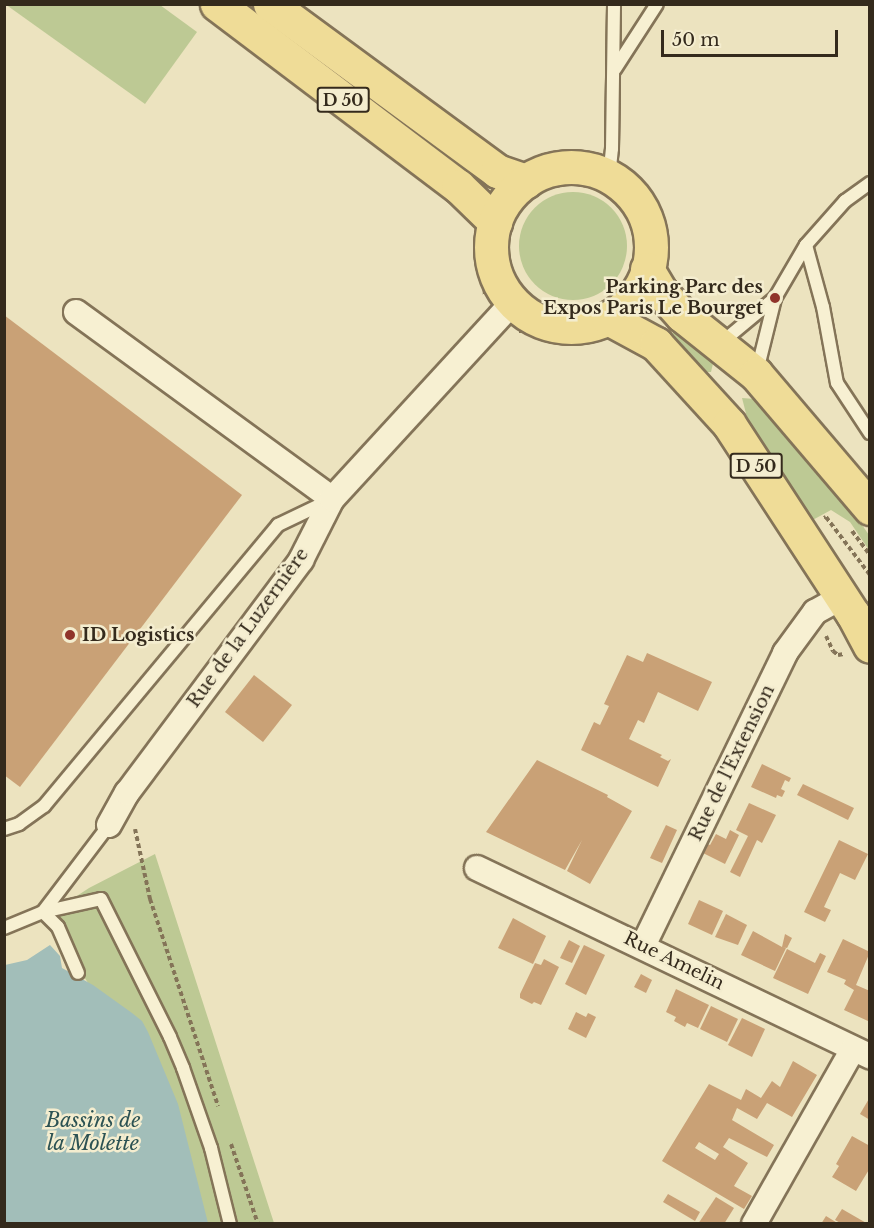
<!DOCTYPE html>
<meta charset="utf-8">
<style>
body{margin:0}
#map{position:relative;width:874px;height:1228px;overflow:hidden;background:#ece3bf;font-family:"Libre Baskerville",serif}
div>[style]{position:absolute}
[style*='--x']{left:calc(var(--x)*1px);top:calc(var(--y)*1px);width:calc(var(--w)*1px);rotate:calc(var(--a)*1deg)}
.green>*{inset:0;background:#bdc994}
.round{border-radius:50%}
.water>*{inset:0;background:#a2beb9}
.building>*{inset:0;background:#c9a176}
.path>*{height:4px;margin-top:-2px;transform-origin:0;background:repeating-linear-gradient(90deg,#847458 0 4.5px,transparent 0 7.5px)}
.roads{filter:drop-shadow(2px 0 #847458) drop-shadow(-2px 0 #847458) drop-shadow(0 2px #847458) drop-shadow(0 -2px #847458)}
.lane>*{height:12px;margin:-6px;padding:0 6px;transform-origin:6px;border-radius:6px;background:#f7f0d2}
.street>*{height:24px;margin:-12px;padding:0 12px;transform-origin:12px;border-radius:12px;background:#f7f0d2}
.primary>*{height:33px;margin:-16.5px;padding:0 16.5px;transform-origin:16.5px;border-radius:16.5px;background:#efdc97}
.primary>.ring{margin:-16.5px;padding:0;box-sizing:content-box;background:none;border:33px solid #efdc97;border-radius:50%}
.dots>*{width:16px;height:16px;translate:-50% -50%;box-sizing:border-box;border:3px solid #f4edcf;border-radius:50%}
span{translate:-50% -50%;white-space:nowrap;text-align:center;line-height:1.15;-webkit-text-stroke:5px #f4edcf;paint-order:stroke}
.shield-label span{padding:2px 4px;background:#f4edcf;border:2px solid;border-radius:4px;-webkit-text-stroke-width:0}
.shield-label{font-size:16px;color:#342a1c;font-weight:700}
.poi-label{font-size:18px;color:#342a1c;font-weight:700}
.right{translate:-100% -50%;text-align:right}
.left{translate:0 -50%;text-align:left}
.street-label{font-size:18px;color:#342a1c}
.water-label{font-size:20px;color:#2c5253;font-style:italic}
.frame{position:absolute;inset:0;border:6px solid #342a1c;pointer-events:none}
.scale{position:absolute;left:661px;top:30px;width:177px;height:27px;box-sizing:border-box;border:3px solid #342a1c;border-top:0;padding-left:8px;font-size:18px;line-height:21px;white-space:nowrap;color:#342a1c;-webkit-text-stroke:4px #f4edcf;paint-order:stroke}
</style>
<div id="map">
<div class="green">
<i style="clip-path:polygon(5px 4px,160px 5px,197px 32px,145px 104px)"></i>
<i class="round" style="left:519px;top:192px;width:108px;height:108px"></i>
<i style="clip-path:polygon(679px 325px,715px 355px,711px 372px,704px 372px,670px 337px)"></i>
<i style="clip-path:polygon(742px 398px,755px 399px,842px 496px,869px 535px,869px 550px,850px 522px,831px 510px,809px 522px,750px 429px)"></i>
<i style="clip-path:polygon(155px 854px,274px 1223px,196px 1223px,92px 989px,45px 917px,89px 888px)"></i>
</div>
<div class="water">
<i style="clip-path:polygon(50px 945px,60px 956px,62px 968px,93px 985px,132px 1013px,142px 1021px,148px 1032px,178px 1104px,208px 1223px,5px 1224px,5px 965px,27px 960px)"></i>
</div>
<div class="building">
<i style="clip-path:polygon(4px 315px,242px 495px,20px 787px,4px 775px)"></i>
<i style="clip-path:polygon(647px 653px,712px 682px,698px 711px,658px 692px,644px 723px,638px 720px,629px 739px,662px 755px,660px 757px,668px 761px,671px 759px,658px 787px,581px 750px,594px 722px,600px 725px,609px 706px,604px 704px,627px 655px,643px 662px)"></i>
<i style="clip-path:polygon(254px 675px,292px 705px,263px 742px,225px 712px)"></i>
<i style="clip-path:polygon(537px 760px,608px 795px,607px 797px,632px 811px,590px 884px,567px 871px,582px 840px,565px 870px,486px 832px)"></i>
<i style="clip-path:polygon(762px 764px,791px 778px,789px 782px,785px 780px,781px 789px,785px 791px,782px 797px,777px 795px,776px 798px,751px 787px)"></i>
<i style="clip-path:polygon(803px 784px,854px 808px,848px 820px,797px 795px)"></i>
<i style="clip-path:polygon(749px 803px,776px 815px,762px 843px,757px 840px,740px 877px,730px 872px,748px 836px,736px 830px)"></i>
<i style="clip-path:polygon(666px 825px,677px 830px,662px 863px,650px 858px)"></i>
<i style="clip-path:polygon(730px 830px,739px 835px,725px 864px,701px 852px,705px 843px,710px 845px,716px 834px,726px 839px)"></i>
<i style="clip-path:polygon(839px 840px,868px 854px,855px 880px,840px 873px,824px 907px,831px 910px,825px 922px,804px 912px)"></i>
<i style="clip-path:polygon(699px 900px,723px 911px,712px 935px,688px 924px)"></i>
<i style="clip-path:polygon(726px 914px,747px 925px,738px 945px,715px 937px)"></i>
<i style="clip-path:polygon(513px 918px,546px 936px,533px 964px,498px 948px)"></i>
<i style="clip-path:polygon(753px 931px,782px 947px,785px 934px,792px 938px,787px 948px,782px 947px,786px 948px,775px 971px,741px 955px)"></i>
<i style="clip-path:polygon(843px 939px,870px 952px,856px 985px,870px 991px,868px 1021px,844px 1010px,854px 990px,844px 984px,846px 980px,827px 972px)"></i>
<i style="clip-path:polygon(569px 940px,580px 946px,572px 963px,560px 958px)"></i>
<i style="clip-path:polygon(584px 945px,605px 955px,586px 995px,565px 984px)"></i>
<i style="clip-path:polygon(787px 949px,815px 963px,820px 953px,826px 956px,808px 994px,773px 978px)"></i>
<i style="clip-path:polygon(544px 959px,559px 967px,541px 1005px,534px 1002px,532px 1004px,520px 998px,520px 994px,535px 963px,541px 965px)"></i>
<i style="clip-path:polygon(641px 974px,652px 980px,646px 993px,634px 987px)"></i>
<i style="clip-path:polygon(676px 989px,709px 1005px,698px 1028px,687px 1023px,685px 1027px,674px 1021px,676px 1017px,666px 1012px)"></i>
<i style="clip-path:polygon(711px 1006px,738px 1019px,727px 1042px,700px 1029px)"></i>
<i style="clip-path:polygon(576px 1012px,586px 1017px,588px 1013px,596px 1017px,586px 1038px,568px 1029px)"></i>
<i style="clip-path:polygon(742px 1018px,765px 1029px,752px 1057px,728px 1045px)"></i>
<i style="clip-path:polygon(evenodd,793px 1061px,817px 1075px,792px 1117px,767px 1103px,757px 1119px,737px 1108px,732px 1120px,774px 1145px,767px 1157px,729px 1138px,723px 1147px,748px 1163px,734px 1186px,752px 1196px,744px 1209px,662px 1161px,709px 1084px,741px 1100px,746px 1089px,761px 1098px,772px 1081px,780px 1087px,793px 1061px,699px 1142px,719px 1154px,715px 1160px,695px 1148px,699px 1142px)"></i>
<i style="clip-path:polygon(870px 1097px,870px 1120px,860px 1114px)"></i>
<i style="clip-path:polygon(852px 1136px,870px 1146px,870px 1168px,856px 1191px,832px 1177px,839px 1166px,836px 1164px)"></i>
<i style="clip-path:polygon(668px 1194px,700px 1212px,695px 1221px,663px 1202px)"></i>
<i style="clip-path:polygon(716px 1197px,734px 1208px,724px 1224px,698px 1224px)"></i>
<i style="clip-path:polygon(842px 1209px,868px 1224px,842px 1224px,835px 1220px)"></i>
<i style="clip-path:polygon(826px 1216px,839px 1224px,821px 1224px)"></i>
</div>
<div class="path">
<i style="--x:545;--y:162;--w:31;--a:-9"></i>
<i style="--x:576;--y:157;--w:18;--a:13"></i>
<i style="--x:626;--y:178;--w:35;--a:47"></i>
<i style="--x:650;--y:204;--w:21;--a:67"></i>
<i style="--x:658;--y:223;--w:24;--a:83"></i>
<i style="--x:482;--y:245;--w:52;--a:86.7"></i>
<i style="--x:519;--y:331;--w:10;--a:0"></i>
<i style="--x:529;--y:331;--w:34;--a:12"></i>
<i style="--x:562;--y:338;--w:26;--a:-4"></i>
<i style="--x:824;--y:518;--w:2;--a:-27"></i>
<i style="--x:826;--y:517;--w:73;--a:52.8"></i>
<i style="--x:852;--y:531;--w:30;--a:53"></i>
<i style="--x:826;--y:636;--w:17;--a:65"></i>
<i style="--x:833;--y:651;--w:6;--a:39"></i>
<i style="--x:838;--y:655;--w:6;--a:-9"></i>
<i style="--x:135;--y:829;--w:72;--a:77.9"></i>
<i style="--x:150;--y:899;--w:218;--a:71.8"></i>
<i style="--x:231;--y:1144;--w:84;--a:71.4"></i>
</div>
<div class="roads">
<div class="lane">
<i style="--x:615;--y:69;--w:77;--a:-57.1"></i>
<i style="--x:609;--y:177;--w:28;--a:-84"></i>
<i style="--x:612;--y:149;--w:145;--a:-89.2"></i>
<i style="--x:870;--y:183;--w:31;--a:144"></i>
<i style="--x:845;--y:201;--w:59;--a:131.6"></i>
<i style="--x:806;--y:245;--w:64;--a:74.7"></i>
<i style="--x:823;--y:307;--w:77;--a:79.6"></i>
<i style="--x:837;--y:383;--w:60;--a:56.6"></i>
<i style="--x:721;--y:343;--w:70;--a:-39.8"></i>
<i style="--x:757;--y:371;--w:75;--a:-76.1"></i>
<i style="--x:775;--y:298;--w:61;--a:-59.7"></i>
<i style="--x:4;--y:829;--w:16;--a:-18"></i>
<i style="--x:19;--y:824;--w:31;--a:-36"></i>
<i style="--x:44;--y:806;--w:366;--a:-50.2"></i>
<i style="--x:278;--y:525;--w:55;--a:-25.6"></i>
<i style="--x:43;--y:912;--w:59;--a:-12.6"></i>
<i style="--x:101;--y:899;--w:154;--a:63.4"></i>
<i style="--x:170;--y:1037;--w:34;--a:67"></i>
<i style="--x:183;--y:1068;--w:85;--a:70.7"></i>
<i style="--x:211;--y:1148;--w:78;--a:76"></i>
<i style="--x:43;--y:912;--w:21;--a:45"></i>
<i style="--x:58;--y:927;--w:50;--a:66.5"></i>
<i style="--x:4;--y:928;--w:42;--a:-22.3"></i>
<i style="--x:43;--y:912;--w:109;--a:-52.8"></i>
</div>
<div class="street">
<i style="--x:76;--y:312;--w:317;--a:36.1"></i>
<i style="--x:109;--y:825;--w:37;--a:-61"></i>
<i style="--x:127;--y:793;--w:291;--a:-53.2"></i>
<i style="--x:301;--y:560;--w:68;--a:-63.1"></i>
<i style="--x:332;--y:499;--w:268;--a:-47.4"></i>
<i style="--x:477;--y:868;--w:436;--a:25.6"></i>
<i style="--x:643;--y:946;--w:326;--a:-64.1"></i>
<i style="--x:785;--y:653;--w:51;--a:-53.8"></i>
<i style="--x:815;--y:612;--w:31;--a:-29"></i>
<i style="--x:754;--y:1224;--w:201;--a:-60.5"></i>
</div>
<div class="primary">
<i style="--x:217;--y:4;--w:302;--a:37.1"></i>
<i style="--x:458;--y:186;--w:52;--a:44.2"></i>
<i style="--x:270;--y:4;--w:282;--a:36.3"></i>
<i style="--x:497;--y:171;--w:31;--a:19"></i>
<i class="ring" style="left:491px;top:167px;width:127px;height:127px"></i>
<i style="--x:647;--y:269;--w:27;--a:59"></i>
<i style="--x:661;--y:292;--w:31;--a:48"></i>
<i style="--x:682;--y:315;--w:95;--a:38.6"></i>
<i style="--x:756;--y:374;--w:176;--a:49.6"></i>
<i style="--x:608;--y:318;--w:55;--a:28.4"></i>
<i style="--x:656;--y:344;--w:108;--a:47.6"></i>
<i style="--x:729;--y:424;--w:227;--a:56.9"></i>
<i style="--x:853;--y:614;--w:36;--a:62"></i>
</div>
</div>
<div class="dots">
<i style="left:775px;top:298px;background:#90342b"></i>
<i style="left:70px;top:635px;background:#90342b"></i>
</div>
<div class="shield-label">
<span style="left:343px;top:100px">D 50</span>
<span style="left:756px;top:466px">D 50</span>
</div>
<div class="poi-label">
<span class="right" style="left:763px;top:298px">Parking Parc des<br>Expos Paris Le Bourget</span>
<span class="left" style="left:82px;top:635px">ID Logistics</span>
</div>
<div class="street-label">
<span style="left:248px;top:628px;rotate:-54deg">Rue de la Luzernière</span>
<span style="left:732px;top:763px;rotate:-64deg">Rue de l'Extension</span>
<span style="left:674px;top:961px;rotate:26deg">Rue Amelin</span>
</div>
<div class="water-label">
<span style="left:93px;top:1132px">Bassins de<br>la Molette</span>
</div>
<div class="frame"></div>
<div class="scale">50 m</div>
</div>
